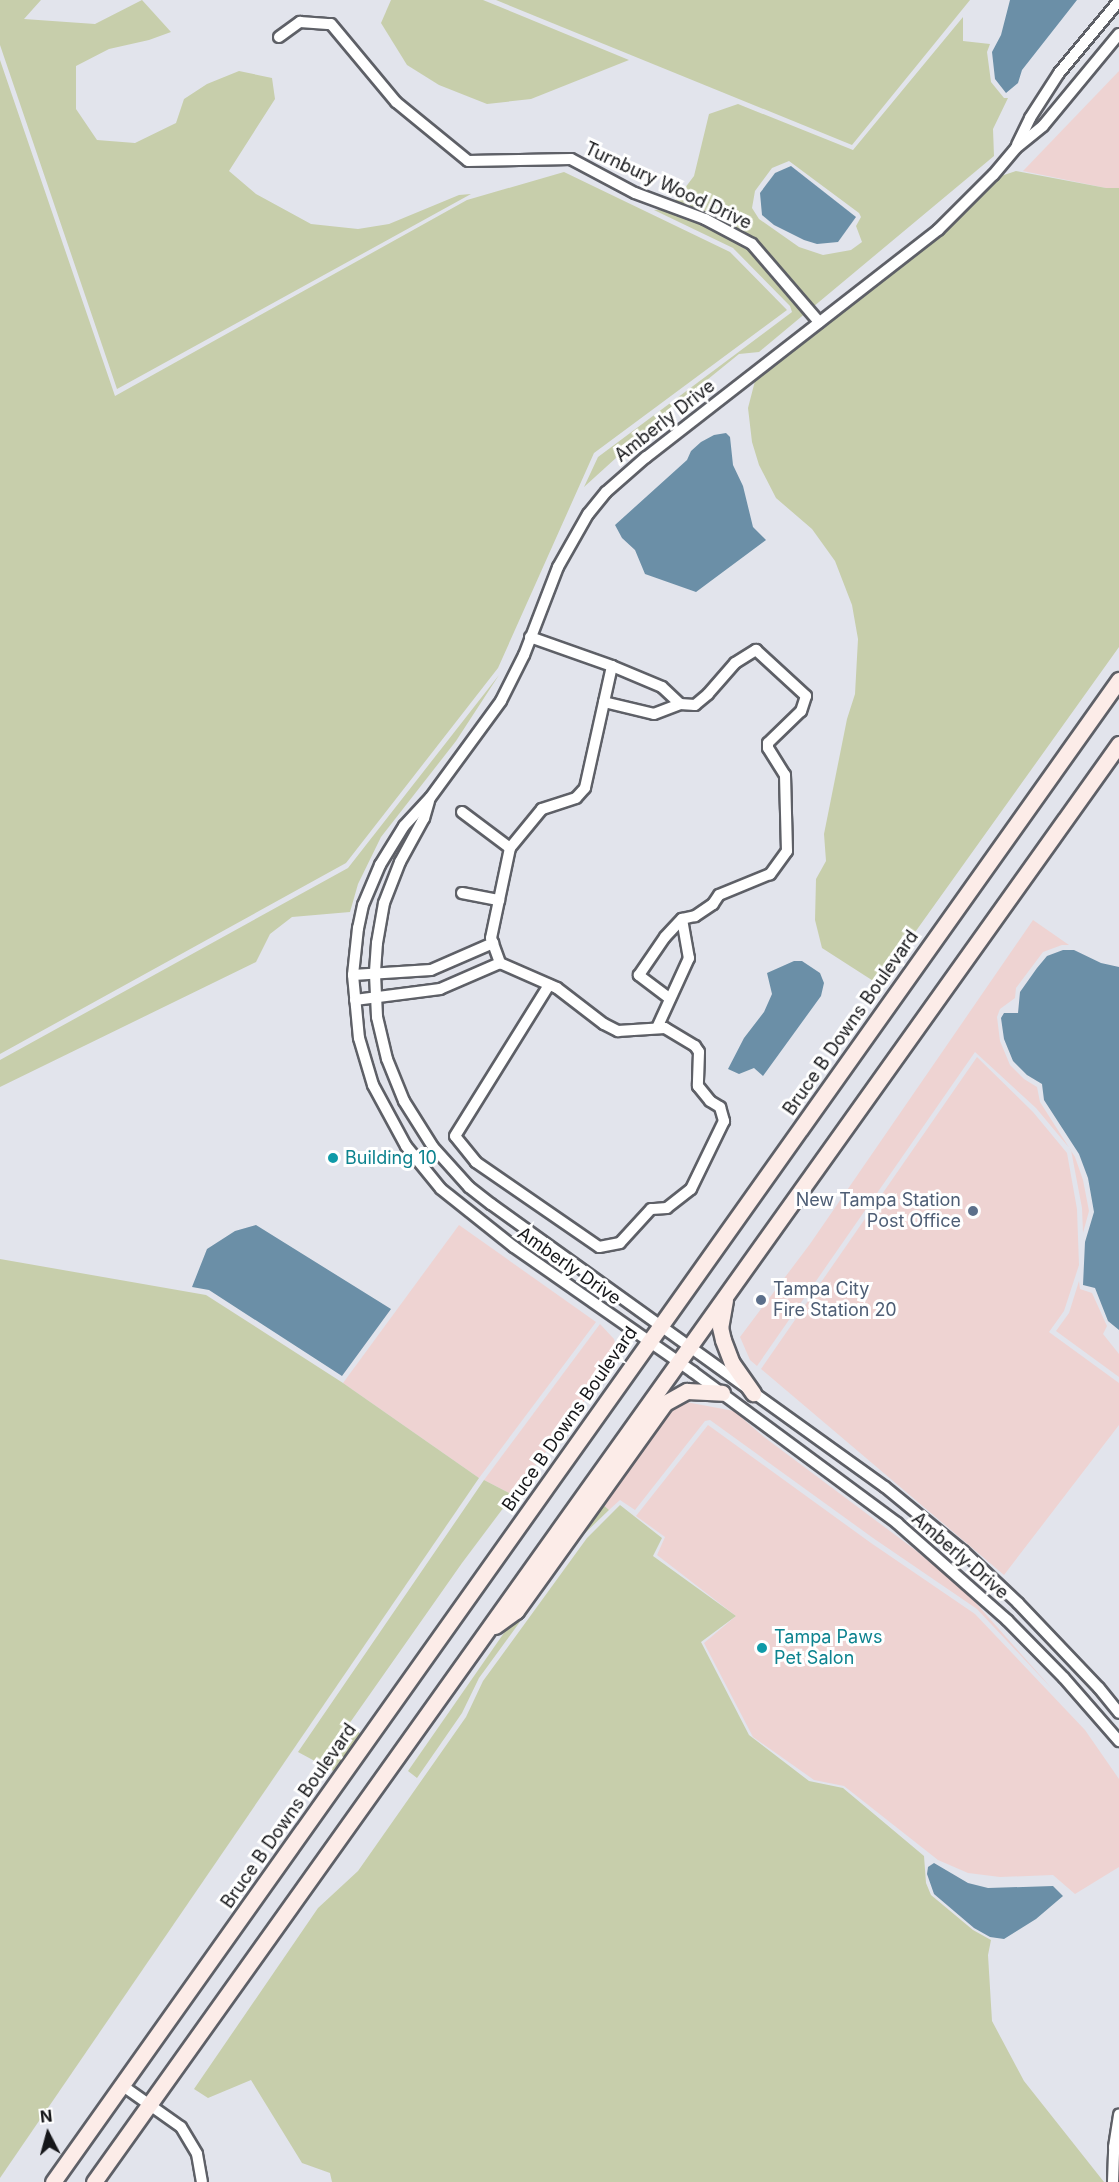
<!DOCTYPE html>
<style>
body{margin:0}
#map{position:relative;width:1119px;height:2182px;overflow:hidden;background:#e2e4ec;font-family:Inter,sans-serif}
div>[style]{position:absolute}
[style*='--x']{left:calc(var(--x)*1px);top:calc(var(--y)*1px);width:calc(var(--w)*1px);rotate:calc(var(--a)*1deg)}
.commercial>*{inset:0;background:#eed3d2}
.green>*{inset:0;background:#c7ceab}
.water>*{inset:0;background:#6b8fa7}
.roads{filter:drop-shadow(2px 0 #5e6067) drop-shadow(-2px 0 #5e6067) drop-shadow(0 2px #5e6067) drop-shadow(0 -2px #5e6067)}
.street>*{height:10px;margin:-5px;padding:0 5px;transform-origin:5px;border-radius:5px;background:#fff}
.secondary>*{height:15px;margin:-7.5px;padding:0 7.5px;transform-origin:7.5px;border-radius:7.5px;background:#fcece8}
.dots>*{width:16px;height:16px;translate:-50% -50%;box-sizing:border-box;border:3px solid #fff;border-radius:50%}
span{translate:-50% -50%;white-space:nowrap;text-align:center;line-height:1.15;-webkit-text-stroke:6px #fff;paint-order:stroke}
.street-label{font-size:18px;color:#151619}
.culture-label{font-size:18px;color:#0d838f}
.left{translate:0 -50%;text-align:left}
.service-label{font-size:18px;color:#4e5e75}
.right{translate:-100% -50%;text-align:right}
.north{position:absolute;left:18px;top:2104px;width:60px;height:60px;-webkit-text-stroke:4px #fff;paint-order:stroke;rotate:354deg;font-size:16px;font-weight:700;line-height:24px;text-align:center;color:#151619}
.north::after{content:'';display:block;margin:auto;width:21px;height:27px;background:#151619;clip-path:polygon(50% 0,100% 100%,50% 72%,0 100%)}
</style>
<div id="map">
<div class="commercial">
<i style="clip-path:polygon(1119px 71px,1119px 188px,1106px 188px,1023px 171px)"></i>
<i style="clip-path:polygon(1033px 920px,1069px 945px,1062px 945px,1043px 952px,1016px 988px,1015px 998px,1000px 1009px,997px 1017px,1000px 1041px,1010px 1065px,1024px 1079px,1037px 1087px,1040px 1102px,1075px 1157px,1083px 1180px,1089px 1211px,1083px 1233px,1082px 1208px,1071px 1150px,1036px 1108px,975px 1052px,757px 1366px,750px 1360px,740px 1337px,810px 1244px)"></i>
<i style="clip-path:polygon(977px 1057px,1033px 1112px,1067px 1153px,1077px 1209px,1079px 1265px,1064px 1311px,1049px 1332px,1119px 1383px,1119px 1425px,1004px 1575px,761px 1369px)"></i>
<i style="clip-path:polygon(459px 1225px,596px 1322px,479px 1478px,343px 1383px)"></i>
<i style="clip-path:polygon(1079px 1281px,1080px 1289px,1092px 1293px,1107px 1326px,1103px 1334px,1119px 1354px,1119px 1377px,1056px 1331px,1069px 1313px)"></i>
<i style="clip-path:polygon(600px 1324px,614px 1339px,618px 1357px,513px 1495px,484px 1480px)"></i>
<i style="clip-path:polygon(686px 1402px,734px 1411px,764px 1437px,914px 1549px,966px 1592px,1054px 1691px,977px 1609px,873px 1538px,710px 1420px,705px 1421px,635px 1510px,620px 1500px,609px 1510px,601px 1503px,668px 1409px)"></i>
<i style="clip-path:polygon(708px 1425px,871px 1543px,975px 1614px,1085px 1730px,1119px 1779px,1119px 1867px,1075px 1894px,1053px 1875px,1000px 1877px,968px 1873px,938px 1860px,844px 1786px,814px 1780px,753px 1737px,704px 1643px,736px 1616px,657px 1555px,665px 1537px,636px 1516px)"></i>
</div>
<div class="green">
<i style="clip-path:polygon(0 0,41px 0,24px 19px,95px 24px,142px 0,171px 32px,149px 40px,109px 49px,76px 66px,76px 109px,97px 140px,135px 143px,176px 123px,184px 99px,207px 84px,239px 71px,272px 78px,275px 99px,229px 171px,256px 194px,311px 224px,358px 229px,389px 224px,459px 195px,471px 194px,117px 389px,0 45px)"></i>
<i style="clip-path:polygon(391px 0,483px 0,629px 60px,531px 99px,487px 104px,439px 85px,407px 65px,381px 23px)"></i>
<i style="clip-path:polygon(496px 0,970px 0,852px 145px)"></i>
<i style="clip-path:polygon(evenodd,963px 17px,963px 41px,990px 44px,987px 52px,991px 82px,1004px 98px,1008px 98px,993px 129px,994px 156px,759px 352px,739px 354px,660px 418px,584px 487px,598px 457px,792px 312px,790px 306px,733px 248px,654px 210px,669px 209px,694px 176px,709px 114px,738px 104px,853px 150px,963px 17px,789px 161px,859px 213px,861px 217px,856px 226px,862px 242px,851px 250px,823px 255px,799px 247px,759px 219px,752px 208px,755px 191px,772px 168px,789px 161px)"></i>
<i style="clip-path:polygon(0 60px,115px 396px,467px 200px,564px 172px,730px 252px,787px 310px,594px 453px,498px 668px,346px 863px,0 1054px)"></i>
<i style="clip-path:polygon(1016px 171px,1106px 188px,1119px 188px,1119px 647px,878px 984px,822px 948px,815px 920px,816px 879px,826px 861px,824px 834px,847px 719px,855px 694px,858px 639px,852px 605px,835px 561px,812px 529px,776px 498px,759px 465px,752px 442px,748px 408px,756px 377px,995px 178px)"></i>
<i style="clip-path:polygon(499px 675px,456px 741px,381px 837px,358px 884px,350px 912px,292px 917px,270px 934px,256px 962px,0 1087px,0 1060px,348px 868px)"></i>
<i style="clip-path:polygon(0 1259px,206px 1295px,343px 1383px,479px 1478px,0 2178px)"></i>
<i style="clip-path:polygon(484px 1480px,513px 1495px,462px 1563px,349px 1724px,363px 1736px,337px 1773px,298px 1752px)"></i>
<i style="clip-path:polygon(601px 1503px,609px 1510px,583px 1535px,479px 1678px,462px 1713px,417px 1778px,408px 1771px,513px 1620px)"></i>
<i style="clip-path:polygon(620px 1505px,662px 1538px,653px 1556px,736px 1616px,701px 1642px,749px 1735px,809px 1781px,843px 1788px,924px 1856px,926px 1883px,931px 1895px,973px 1930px,991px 1940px,988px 1955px,992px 2021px,1024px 2081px,1104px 2182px,332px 2182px,330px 2173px,302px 2163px,251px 2080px,208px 2098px,194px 2089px,318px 1908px,358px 1871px,466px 1717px,483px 1681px,587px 1538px)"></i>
</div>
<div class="water">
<i style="clip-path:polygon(1010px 0,1077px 0,1022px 70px,1018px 83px,1006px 93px,995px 79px,992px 52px,1001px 35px)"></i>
<i style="clip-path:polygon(791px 166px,856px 217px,838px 242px,817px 244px,804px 240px,774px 225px,762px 215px,760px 193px,775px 173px)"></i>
<i style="clip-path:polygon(726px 433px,730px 437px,733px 465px,743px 486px,753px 527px,766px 540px,696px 592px,645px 574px,635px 550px,622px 538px,615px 525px,687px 460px,691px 451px,701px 442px,714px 435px)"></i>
<i style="clip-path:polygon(1063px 950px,1074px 950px,1101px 963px,1119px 967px,1119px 1330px,1108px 1321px,1095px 1288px,1083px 1285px,1085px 1242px,1094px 1212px,1088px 1178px,1079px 1154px,1044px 1100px,1042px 1084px,1027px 1075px,1013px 1061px,1004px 1039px,1001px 1018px,1004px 1013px,1018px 1013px,1020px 992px,1037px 968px,1047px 956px)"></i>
<i style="clip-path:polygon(794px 961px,802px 961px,820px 973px,824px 983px,821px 996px,763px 1076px,754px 1068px,739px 1074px,728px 1069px,744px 1038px,764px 1012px,772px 994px,767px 973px)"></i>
<i style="clip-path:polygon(256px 1225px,391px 1309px,342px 1376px,209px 1290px,192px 1287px,207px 1249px,235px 1231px)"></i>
<i style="clip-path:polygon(934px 1863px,968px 1883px,988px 1888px,1053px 1886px,1063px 1896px,1036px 1919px,1004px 1939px,990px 1937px,974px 1928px,934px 1894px,927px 1874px,928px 1867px)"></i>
</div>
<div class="roads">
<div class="street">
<i style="--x:1119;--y:34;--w:119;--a:129.6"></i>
<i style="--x:1043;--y:126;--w:35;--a:141"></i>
<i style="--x:1016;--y:148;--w:35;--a:130"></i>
<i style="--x:993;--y:175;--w:78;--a:135"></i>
<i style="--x:938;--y:230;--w:370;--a:142.1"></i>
<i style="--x:646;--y:457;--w:53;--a:138.8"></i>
<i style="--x:606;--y:492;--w:28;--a:129"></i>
<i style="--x:588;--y:514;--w:61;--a:119.5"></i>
<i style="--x:558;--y:567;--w:94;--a:111.1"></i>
<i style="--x:524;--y:655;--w:51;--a:116.6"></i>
<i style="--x:501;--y:701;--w:120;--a:126.2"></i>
<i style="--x:430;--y:798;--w:38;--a:133"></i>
<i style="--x:404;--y:826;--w:46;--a:121.6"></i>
<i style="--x:380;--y:865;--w:43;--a:113"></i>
<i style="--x:363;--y:905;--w:24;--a:102"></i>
<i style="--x:358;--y:928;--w:47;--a:96.1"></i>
<i style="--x:353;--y:975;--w:63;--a:84.6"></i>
<i style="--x:359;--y:1038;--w:49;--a:73.4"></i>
<i style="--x:373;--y:1085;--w:69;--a:61.6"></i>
<i style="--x:406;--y:1146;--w:55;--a:50.9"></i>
<i style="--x:441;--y:1189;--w:93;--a:38.5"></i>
<i style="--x:514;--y:1247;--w:218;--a:34.9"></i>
<i style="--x:693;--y:1372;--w:254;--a:36.5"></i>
<i style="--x:897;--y:1523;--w:147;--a:41.4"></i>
<i style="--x:1007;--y:1620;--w:81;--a:45.5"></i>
<i style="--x:1064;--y:1678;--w:84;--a:48.9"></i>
<i style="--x:279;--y:37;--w:26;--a:-36"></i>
<i style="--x:300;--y:22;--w:31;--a:4"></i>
<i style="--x:331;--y:24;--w:102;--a:50.2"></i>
<i style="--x:396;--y:102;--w:93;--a:39.3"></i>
<i style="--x:468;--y:161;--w:103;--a:-1.1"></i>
<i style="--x:571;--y:159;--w:72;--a:28"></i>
<i style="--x:635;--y:193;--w:75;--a:20.4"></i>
<i style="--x:705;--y:219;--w:53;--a:28"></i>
<i style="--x:752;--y:244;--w:103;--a:49.3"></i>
<i style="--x:1017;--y:145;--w:30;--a:-64"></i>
<i style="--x:1030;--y:118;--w:54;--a:-57.2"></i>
<i style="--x:1059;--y:73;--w:94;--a:-50.2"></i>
<i style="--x:530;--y:637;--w:87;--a:19.5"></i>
<i style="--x:612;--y:666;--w:125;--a:102.5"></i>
<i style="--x:585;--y:788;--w:13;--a:132"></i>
<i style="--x:576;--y:798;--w:36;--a:162"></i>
<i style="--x:542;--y:809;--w:50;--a:129.4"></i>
<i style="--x:510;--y:848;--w:92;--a:101.9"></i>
<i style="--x:491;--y:938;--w:27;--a:70"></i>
<i style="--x:500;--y:963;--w:62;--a:23.7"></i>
<i style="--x:557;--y:988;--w:59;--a:37.5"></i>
<i style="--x:604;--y:1024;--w:16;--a:27"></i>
<i style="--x:618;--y:1031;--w:47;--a:-3.7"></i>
<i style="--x:665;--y:1028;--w:35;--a:31"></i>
<i style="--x:695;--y:1046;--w:7;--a:56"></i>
<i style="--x:699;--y:1052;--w:34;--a:92"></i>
<i style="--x:698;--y:1086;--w:19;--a:51"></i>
<i style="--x:710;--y:1101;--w:12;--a:31"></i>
<i style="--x:720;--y:1107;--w:15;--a:74"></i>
<i style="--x:724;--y:1121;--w:76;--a:115.9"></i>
<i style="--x:691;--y:1189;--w:31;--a:142"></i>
<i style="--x:667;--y:1208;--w:16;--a:176"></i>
<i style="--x:651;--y:1209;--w:46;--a:132.4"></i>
<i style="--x:620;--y:1243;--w:21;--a:169"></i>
<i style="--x:599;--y:1247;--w:150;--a:-145.4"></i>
<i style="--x:476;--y:1162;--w:33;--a:-129"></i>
<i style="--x:455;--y:1136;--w:178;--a:-58.1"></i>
<i style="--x:612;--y:666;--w:54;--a:22.8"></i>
<i style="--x:662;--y:687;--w:25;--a:43"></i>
<i style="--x:604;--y:702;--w:51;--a:13.5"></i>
<i style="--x:654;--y:714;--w:28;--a:-21"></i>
<i style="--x:680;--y:704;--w:15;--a:4"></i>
<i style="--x:695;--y:705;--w:17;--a:-40"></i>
<i style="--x:708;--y:694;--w:41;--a:-48.9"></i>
<i style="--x:735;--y:663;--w:25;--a:-32"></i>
<i style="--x:756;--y:650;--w:68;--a:42.6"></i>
<i style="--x:806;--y:696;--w:16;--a:108"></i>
<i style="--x:801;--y:711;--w:46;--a:135.9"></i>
<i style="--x:768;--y:743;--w:5;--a:90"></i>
<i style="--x:768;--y:748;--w:32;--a:58"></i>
<i style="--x:785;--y:775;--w:76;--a:88.5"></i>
<i style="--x:787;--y:851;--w:29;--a:126"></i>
<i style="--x:770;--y:874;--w:55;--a:157.6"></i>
<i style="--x:719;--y:895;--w:11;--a:124"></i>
<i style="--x:713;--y:904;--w:22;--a:146"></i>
<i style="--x:695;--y:916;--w:13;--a:167"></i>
<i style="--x:682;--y:919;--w:40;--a:80"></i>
<i style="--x:689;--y:958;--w:77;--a:114.6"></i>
<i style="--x:429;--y:801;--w:18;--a:106"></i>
<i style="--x:424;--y:818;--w:50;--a:118.6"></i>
<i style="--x:400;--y:862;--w:44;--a:111.3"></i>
<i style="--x:384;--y:903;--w:41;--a:99.9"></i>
<i style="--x:377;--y:943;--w:31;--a:94"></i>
<i style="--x:375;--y:974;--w:43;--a:87.3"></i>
<i style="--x:377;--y:1017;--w:43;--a:76.6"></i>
<i style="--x:387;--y:1059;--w:45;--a:68"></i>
<i style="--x:404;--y:1101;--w:54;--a:57.8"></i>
<i style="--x:433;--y:1147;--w:54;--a:48"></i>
<i style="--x:469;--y:1187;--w:28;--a:38"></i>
<i style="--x:491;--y:1204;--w:485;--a:35.7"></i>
<i style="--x:885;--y:1487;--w:101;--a:39.4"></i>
<i style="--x:963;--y:1551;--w:76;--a:43.4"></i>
<i style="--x:1018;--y:1603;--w:117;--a:46.4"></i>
<i style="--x:1099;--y:1688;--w:32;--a:51"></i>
<i style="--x:462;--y:812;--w:60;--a:36.9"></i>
<i style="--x:462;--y:893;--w:38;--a:11"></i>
<i style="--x:353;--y:975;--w:78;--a:-3.7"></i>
<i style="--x:431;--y:970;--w:68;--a:-23.5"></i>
<i style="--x:669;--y:998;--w:38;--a:-143"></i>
<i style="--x:639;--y:975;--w:46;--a:-55.6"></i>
<i style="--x:665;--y:937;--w:25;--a:-47"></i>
<i style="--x:355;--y:1000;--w:86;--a:-7.4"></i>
<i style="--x:440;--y:989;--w:65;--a:-23.4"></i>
<i style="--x:123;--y:2086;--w:71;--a:35.3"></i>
<i style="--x:181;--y:2127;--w:31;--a:59"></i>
<i style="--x:197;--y:2154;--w:28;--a:80"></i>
<i style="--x:1113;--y:2182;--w:35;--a:-88"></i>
<i style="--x:1114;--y:2147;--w:33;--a:-81"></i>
</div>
<div class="secondary">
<i style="--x:725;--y:1300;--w:27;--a:100"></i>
<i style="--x:720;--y:1327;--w:13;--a:77"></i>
<i style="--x:723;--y:1340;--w:25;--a:69"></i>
<i style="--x:732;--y:1363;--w:37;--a:55"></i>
<i style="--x:495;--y:1626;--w:26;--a:-36"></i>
<i style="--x:516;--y:1611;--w:256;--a:-54.4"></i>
<i style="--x:665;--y:1403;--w:25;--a:-29"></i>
<i style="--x:687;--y:1391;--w:35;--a:3"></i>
<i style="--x:53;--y:2182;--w:1842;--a:-54.64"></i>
<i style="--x:94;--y:2182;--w:1766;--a:-54.52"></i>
</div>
</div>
<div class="dots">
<i style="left:333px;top:1158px;background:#0f9aa8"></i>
<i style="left:973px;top:1211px;background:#5c6f8a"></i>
<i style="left:761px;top:1300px;background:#5c6f8a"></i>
<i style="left:762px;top:1648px;background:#0f9aa8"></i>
</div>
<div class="street-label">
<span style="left:668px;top:186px;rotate:25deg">Turnbury Wood Drive</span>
<span style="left:665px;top:421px;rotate:-38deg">Amberly Drive</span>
<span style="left:851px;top:1023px;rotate:-55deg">Bruce B Downs Boulevard</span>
<span style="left:569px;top:1266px;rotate:35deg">Amberly Drive</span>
<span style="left:570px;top:1419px;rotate:-55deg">Bruce B Downs Boulevard</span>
<span style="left:960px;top:1556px;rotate:41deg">Amberly Drive</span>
<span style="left:289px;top:1816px;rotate:-55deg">Bruce B Downs Boulevard</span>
</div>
<div class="culture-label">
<span class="left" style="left:345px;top:1158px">Building 10</span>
<span class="left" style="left:774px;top:1648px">Tampa Paws<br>Pet Salon</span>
</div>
<div class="service-label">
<span class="right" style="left:961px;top:1211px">New Tampa Station<br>Post Office</span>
<span class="left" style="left:773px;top:1300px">Tampa City<br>Fire Station 20</span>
</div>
<div class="north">N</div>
</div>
